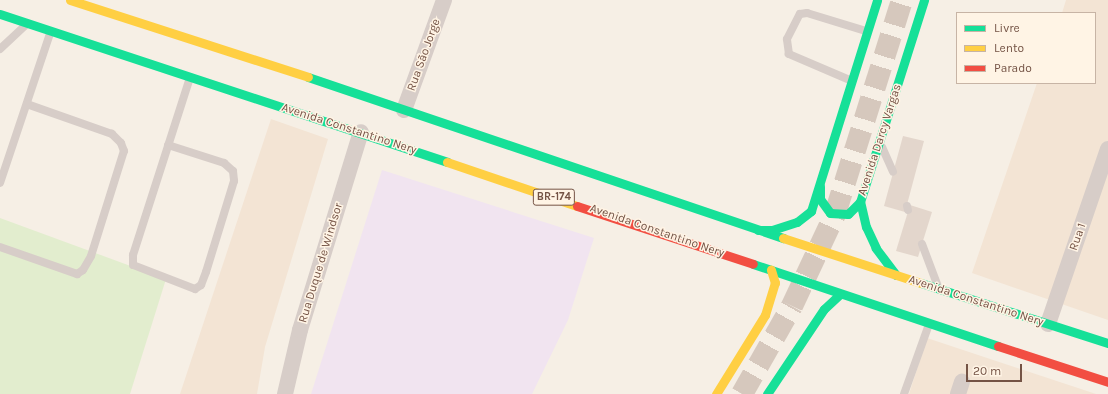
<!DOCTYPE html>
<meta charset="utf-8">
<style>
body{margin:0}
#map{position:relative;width:1108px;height:394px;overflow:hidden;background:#f6efe5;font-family:Karla,sans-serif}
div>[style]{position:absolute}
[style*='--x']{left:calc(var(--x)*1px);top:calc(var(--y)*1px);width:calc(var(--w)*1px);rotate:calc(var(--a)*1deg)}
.residential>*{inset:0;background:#f3e4d4}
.education>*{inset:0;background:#f1e4f0}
.green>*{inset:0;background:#e2edce}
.building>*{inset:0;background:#e3d6cc}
.primary-tunnel>*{height:22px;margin-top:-11px;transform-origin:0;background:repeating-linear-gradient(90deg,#d6c8bd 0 22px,transparent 0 33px)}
.lane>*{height:8px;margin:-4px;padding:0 4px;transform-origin:4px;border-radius:4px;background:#d7cdc8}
.street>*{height:16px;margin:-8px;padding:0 8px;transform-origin:8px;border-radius:8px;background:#d7cdc8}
.fast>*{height:9px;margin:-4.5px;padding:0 4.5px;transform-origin:4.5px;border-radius:4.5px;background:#16e098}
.slow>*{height:9px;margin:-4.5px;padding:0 4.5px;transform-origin:4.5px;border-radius:4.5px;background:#ffcf43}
.jam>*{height:9px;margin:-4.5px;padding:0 4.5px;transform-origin:4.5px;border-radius:4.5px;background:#f24e42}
span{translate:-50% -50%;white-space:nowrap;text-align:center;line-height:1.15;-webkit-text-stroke:3px #fff4e5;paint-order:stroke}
.shield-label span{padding:1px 3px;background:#fff4e5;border:1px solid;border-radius:3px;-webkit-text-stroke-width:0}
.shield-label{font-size:11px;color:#745345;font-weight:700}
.street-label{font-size:12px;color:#745345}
.legend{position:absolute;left:956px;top:12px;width:140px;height:72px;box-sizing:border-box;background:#fff4e5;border:1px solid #c7b4a5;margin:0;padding:5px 7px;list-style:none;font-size:12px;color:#745345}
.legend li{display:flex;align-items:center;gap:8px;height:20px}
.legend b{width:20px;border:1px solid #c7b4a5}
.scale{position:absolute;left:966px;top:364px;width:56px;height:18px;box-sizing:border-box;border:2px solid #745345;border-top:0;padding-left:5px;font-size:12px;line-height:14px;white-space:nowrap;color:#745345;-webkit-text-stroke:3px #fff4e5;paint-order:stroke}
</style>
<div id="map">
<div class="residential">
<i style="clip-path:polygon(1066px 0,1108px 0,1108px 320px,972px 273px,1037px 83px,1095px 83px,1095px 13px,1062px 13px)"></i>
<i style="clip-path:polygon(271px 119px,328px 139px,265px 347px,257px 394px,180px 394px)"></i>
<i style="clip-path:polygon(927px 338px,1096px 394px,909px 394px)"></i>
</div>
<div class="education">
<i style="clip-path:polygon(382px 170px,594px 238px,568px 320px,532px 394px,311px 394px)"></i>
</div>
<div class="green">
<i style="clip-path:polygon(0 218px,166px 279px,130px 394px,0 394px)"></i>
</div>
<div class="building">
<i style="clip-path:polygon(903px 136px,924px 141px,905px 212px,884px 206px)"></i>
<i style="clip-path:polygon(910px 205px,932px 212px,918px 257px,896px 251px)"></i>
</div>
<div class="primary-tunnel">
<i style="--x:742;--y:394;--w:101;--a:-60.4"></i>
<i style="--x:792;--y:306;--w:102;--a:-64.9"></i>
<i style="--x:835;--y:214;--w:224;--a:-72.6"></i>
</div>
<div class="lane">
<i style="--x:0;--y:49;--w:35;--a:-43"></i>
<i style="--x:852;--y:81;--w:69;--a:-156.8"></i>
<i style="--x:789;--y:54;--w:15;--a:-98"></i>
<i style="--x:787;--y:39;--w:28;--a:-63"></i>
<i style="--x:800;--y:14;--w:7;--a:-8"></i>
<i style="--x:807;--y:13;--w:62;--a:17"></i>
<i style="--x:168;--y:145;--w:59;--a:17.8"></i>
<i style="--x:224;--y:163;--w:12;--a:42"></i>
<i style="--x:233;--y:171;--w:10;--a:84"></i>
<i style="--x:234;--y:181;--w:95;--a:107.1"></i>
<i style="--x:206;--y:272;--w:14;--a:111"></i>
<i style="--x:201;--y:285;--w:7;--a:146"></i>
<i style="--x:195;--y:289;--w:66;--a:-158.8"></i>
<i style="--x:133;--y:265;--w:10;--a:-90"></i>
<i style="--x:133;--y:255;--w:187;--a:-72.2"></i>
<i style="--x:882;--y:147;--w:27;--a:66"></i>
<i style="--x:0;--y:183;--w:160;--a:-71.5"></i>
<i style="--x:907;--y:206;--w:4;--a:76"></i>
<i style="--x:922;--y:244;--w:43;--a:69.4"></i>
<i style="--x:0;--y:247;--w:82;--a:19.3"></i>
<i style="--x:77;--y:274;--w:7;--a:-34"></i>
<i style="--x:83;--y:270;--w:16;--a:-60"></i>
<i style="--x:91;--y:256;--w:110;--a:-72.6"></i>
<i style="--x:124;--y:151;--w:9;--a:-111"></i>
<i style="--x:121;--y:143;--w:13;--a:-135"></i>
<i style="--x:112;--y:134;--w:90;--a:-160.6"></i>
<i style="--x:904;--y:394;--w:74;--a:-70.3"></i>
</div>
<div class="street">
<i style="--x:404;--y:110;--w:117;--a:-70"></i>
<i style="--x:1048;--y:324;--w:185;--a:-71.1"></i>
<i style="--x:285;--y:394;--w:66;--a:-76.8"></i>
<i style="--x:300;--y:330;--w:207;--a:-72.9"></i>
<i style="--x:958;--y:394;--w:13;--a:-72"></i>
</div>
<div class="fast">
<i style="--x:0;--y:14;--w:471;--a:18.3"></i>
<i style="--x:308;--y:77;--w:502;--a:18.72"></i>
<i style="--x:820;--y:186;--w:13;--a:90"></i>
<i style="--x:820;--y:199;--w:17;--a:54"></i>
<i style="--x:830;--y:213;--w:18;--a:3"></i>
<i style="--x:848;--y:214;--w:17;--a:-45"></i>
<i style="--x:758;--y:230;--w:14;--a:0"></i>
<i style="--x:772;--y:230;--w:26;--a:-18"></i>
<i style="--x:797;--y:222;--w:18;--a:-38"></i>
<i style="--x:811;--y:211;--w:221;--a:-72.6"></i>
<i style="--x:753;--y:264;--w:258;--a:18.5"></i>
<i style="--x:896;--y:275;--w:34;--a:-127"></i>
<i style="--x:876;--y:248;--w:23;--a:-115"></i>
<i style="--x:866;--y:227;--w:26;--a:-103"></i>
<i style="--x:860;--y:202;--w:212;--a:-72.4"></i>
<i style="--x:921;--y:283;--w:196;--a:17.8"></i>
<i style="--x:767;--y:394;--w:102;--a:-56.2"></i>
<i style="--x:824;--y:309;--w:22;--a:-43"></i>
</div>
<div class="slow">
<i style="--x:70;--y:0;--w:250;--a:17.9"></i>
<i style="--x:447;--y:162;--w:137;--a:18.7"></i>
<i style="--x:783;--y:238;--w:145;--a:18.1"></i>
<i style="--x:716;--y:394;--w:93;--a:-58.2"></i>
<i style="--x:765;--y:315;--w:34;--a:-73"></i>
<i style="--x:775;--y:283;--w:14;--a:-107"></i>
</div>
<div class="jam">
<i style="--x:577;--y:206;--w:185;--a:18.2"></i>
<i style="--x:998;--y:346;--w:116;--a:18.1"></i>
</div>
<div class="shield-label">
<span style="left:554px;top:197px">BR-174</span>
</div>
<div class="street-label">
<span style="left:424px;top:55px;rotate:-70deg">Rua São Jorge</span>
<span style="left:349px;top:129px;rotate:18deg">Avenida Constantino Nery</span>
<span style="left:880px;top:140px;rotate:-72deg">Avenida Darcy Vargas</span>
<span style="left:657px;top:231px;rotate:19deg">Avenida Constantino Nery</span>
<span style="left:1078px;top:237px;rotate:-71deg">Rua 1</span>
<span style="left:321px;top:263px;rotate:-73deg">Rua Duque de Windsor</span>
<span style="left:976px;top:301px;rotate:18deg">Avenida Constantino Nery</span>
</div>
<ul class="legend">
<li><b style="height:5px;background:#16e098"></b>Livre</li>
<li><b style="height:5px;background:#ffcf43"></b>Lento</li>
<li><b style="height:5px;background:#f24e42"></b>Parado</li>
</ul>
<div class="scale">20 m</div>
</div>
